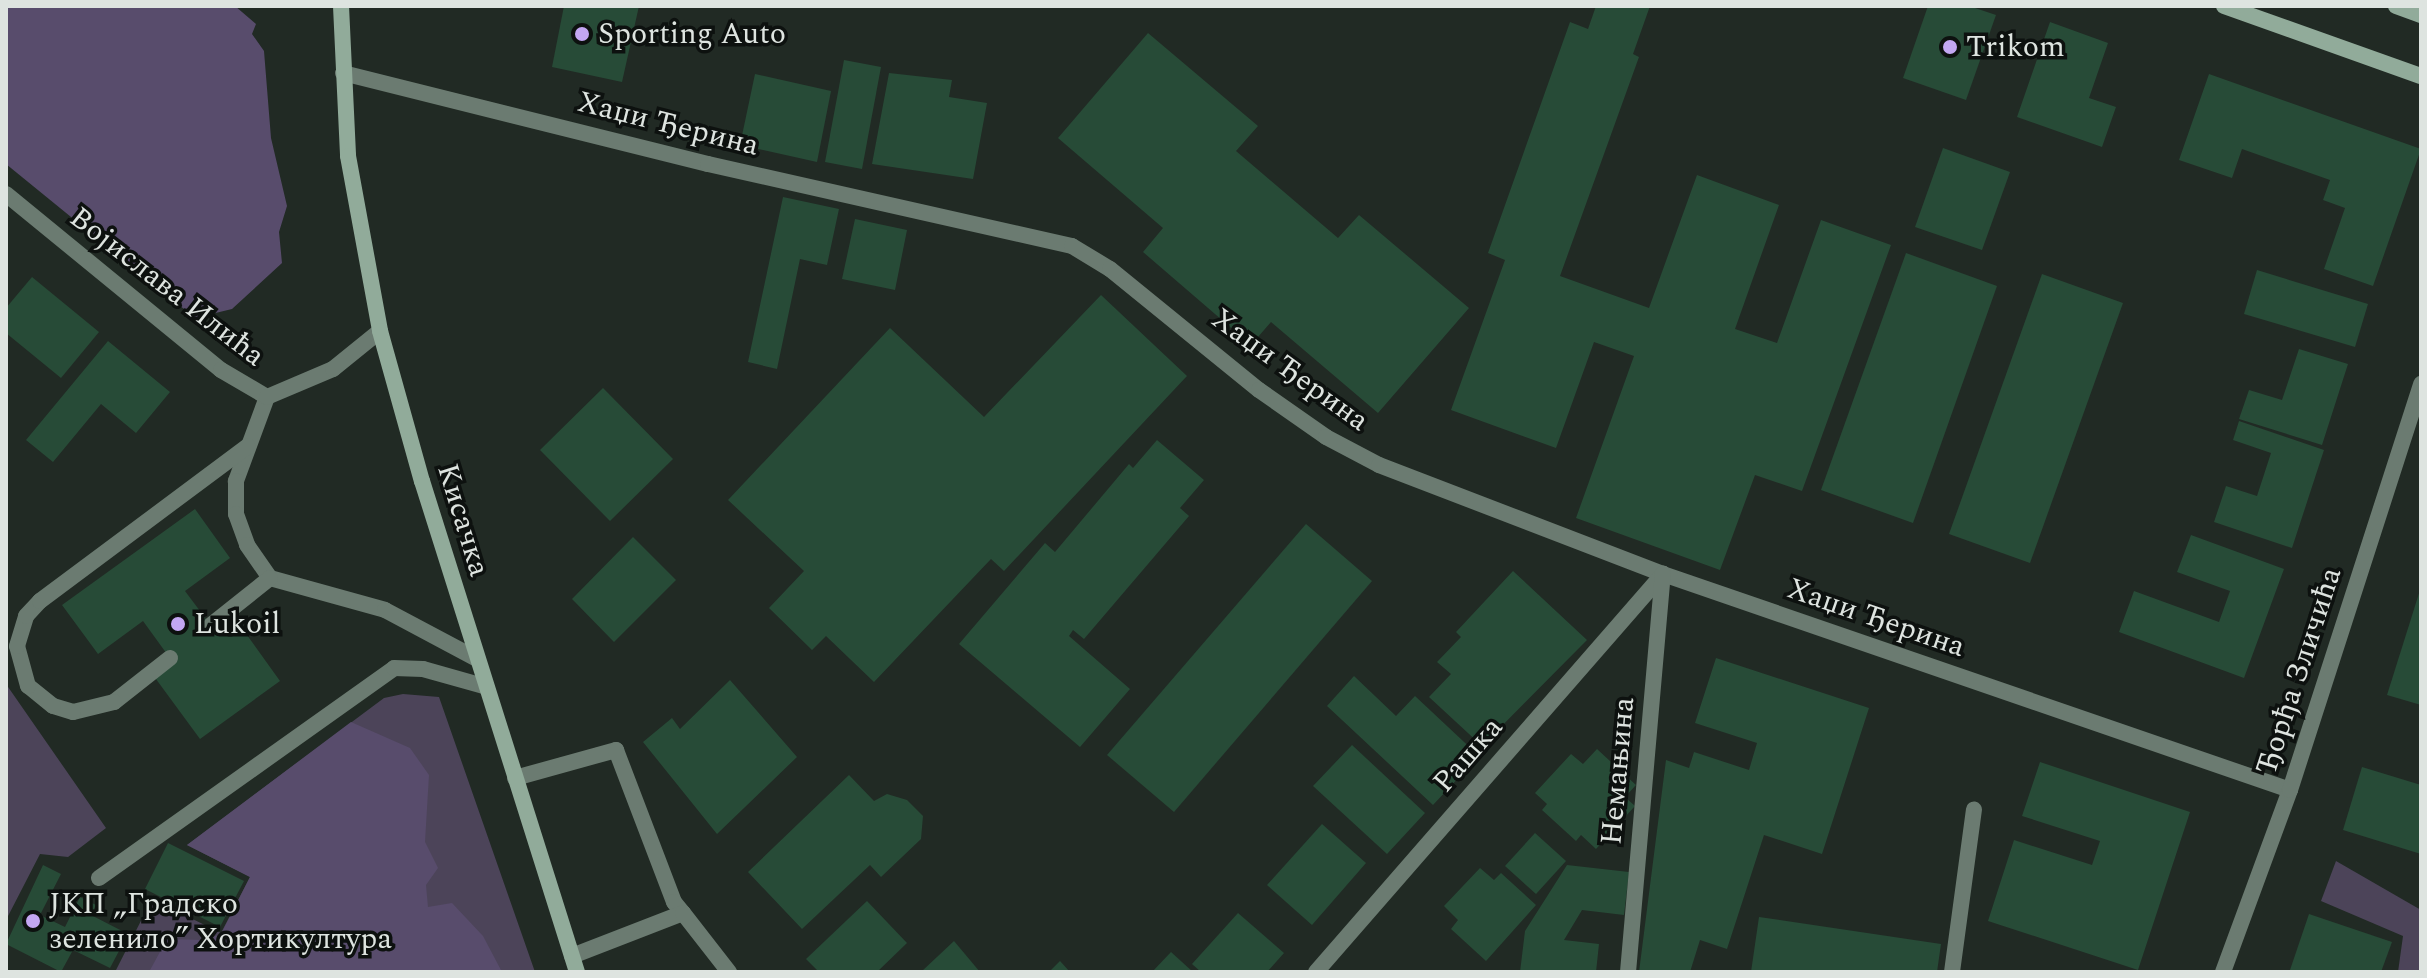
<!DOCTYPE html>
<meta charset="utf-8">
<style>
body{margin:0}
#map{position:relative;width:2427px;height:978px;overflow:hidden;background:#212a24;font-family:Spectral,serif}
div>[style]{position:absolute}
[style*='--x']{left:calc(var(--x)*1px);top:calc(var(--y)*1px);width:calc(var(--w)*1px);rotate:calc(var(--a)*1deg)}
.green>*{inset:0;background:#4c4459}
.forest>*{inset:0;background:#584c6c}
.building>*{inset:0;background:#274b37}
.service>*{height:16px;margin:-8px;padding:0 8px;transform-origin:8px;border-radius:8px;background:#6b7b71}
.minor>*{height:16px;margin:-8px;padding:0 8px;transform-origin:8px;border-radius:8px;background:#6b7b71}
.secondary>*{height:16px;margin:-8px;padding:0 8px;transform-origin:8px;border-radius:8px;background:#91ab9a}
.dots>*{width:22px;height:22px;translate:-50% -50%;box-sizing:border-box;border:4px solid #0d110f;border-radius:50%}
span{translate:-50% -50%;white-space:nowrap;text-align:center;line-height:1.15;-webkit-text-stroke:7px #0d110f;paint-order:stroke}
.poi-label{font-size:30px;color:#dee4e0}
.left{translate:0 -50%;text-align:left}
.street-label{font-size:30px;color:#dee4e0}
.frame{position:absolute;inset:0;border:8px solid #dee4e0;pointer-events:none}
</style>
<div id="map">
<div class="green">
<i style="clip-path:polygon(6px 684px,106px 828px,68px 857px,40px 854px,6px 920px)"></i>
<i style="clip-path:polygon(403px 694px,439px 697px,535px 972px,115px 972px,152px 899px,221px 933px,250px 877px,187px 845px,384px 698px)"></i>
<i style="clip-path:polygon(2336px 861px,2421px 910px,2421px 972px,2398px 972px,2403px 936px,2321px 901px)"></i>
</div>
<div class="forest">
<i style="clip-path:polygon(6px 6px,235px 6px,256px 24px,252px 34px,264px 51px,271px 138px,287px 206px,279px 232px,282px 263px,232px 309px,195px 318px,6px 164px)"></i>
<i style="clip-path:polygon(351px 722px,410px 748px,429px 775px,425px 842px,438px 868px,426px 885px,428px 907px,452px 903px,483px 936px,502px 972px,149px 972px,167px 939px,204px 940px,221px 934px,250px 877px,187px 845px)"></i>
</div>
<div class="building">
<i style="clip-path:polygon(564px 6px,639px 6px,622px 82px,552px 67px)"></i>
<i style="clip-path:polygon(1596px 6px,1650px 6px,1633px 54px,1639px 57px,1560px 276px,1649px 308px,1697px 175px,1779px 205px,1735px 329px,1777px 343px,1821px 220px,1891px 245px,1802px 491px,1755px 475px,1720px 570px,1576px 518px,1634px 356px,1594px 342px,1556px 448px,1451px 410px,1505px 260px,1488px 253px,1570px 22px,1588px 29px)"></i>
<i style="clip-path:polygon(1928px 6px,1969px 6px,1996px 15px,1966px 100px,1903px 78px)"></i>
<i style="clip-path:polygon(2050px 22px,2108px 43px,2089px 98px,2116px 107px,2102px 147px,2017px 117px)"></i>
<i style="clip-path:polygon(1148px 33px,1258px 126px,1236px 151px,1338px 238px,1359px 215px,1469px 308px,1378px 413px,1271px 322px,1251px 345px,1143px 252px,1163px 228px,1058px 138px)"></i>
<i style="clip-path:polygon(844px 60px,881px 67px,862px 169px,825px 162px)"></i>
<i style="clip-path:polygon(889px 73px,952px 80px,949px 97px,987px 103px,973px 179px,872px 164px)"></i>
<i style="clip-path:polygon(755px 74px,831px 91px,817px 162px,740px 145px)"></i>
<i style="clip-path:polygon(2209px 74px,2421px 149px,2373px 286px,2324px 269px,2345px 208px,2323px 200px,2330px 180px,2242px 149px,2232px 178px,2179px 160px)"></i>
<i style="clip-path:polygon(1943px 148px,2010px 172px,1982px 250px,1915px 227px)"></i>
<i style="clip-path:polygon(783px 197px,839px 209px,827px 265px,800px 259px,777px 369px,748px 362px)"></i>
<i style="clip-path:polygon(855px 219px,907px 230px,895px 290px,842px 279px)"></i>
<i style="clip-path:polygon(1906px 253px,1997px 286px,1913px 523px,1821px 490px)"></i>
<i style="clip-path:polygon(2257px 270px,2368px 304px,2355px 347px,2244px 314px)"></i>
<i style="clip-path:polygon(2042px 274px,2123px 303px,2030px 563px,1949px 534px)"></i>
<i style="clip-path:polygon(32px 277px,99px 332px,61px 378px,6px 333px,6px 308px)"></i>
<i style="clip-path:polygon(1101px 295px,1187px 376px,1004px 571px,991px 559px,874px 682px,826px 636px,812px 650px,769px 608px,804px 571px,728px 500px,890px 328px,984px 417px)"></i>
<i style="clip-path:polygon(108px 341px,170px 392px,136px 433px,101px 404px,53px 462px,26px 440px)"></i>
<i style="clip-path:polygon(2299px 349px,2348px 364px,2322px 445px,2239px 419px,2249px 390px,2282px 400px)"></i>
<i style="clip-path:polygon(603px 388px,673px 459px,610px 521px,540px 450px)"></i>
<i style="clip-path:polygon(2239px 421px,2324px 450px,2292px 548px,2214px 522px,2226px 486px,2257px 496px,2271px 453px,2233px 440px)"></i>
<i style="clip-path:polygon(1157px 440px,1204px 480px,1180px 508px,1189px 516px,1084px 639px,1073px 630px,1069px 636px,1130px 689px,1080px 747px,959px 644px,1045px 543px,1055px 552px,1129px 464px,1133px 468px)"></i>
<i style="clip-path:polygon(195px 509px,230px 558px,185px 591px,215px 631px,234px 617px,280px 681px,200px 739px,153px 675px,172px 661px,143px 621px,98px 654px,62px 605px)"></i>
<i style="clip-path:polygon(1306px 524px,1372px 581px,1174px 812px,1107px 755px)"></i>
<i style="clip-path:polygon(2191px 535px,2284px 569px,2244px 678px,2119px 632px,2134px 591px,2219px 622px,2230px 591px,2177px 572px)"></i>
<i style="clip-path:polygon(633px 537px,676px 580px,614px 642px,572px 599px)"></i>
<i style="clip-path:polygon(1513px 571px,1587px 640px,1482px 746px,1429px 697px,1451px 674px,1437px 662px,1461px 637px,1456px 632px)"></i>
<i style="clip-path:polygon(2421px 587px,2421px 705px,2387px 695px)"></i>
<i style="clip-path:polygon(1716px 658px,1869px 708px,1822px 854px,1764px 835px,1727px 949px,1700px 940px,1690px 972px,1639px 972px,1666px 760px,1689px 768px,1694px 752px,1749px 770px,1757px 743px,1695px 723px)"></i>
<i style="clip-path:polygon(1354px 676px,1396px 716px,1415px 696px,1479px 756px,1433px 805px,1327px 706px)"></i>
<i style="clip-path:polygon(730px 680px,797px 757px,717px 834px,643px 742px,672px 718px,680px 729px)"></i>
<i style="clip-path:polygon(1352px 745px,1425px 813px,1387px 854px,1313px 786px)"></i>
<i style="clip-path:polygon(1597px 749px,1636px 785px,1625px 797px,1635px 806px,1596px 849px,1581px 835px,1576px 841px,1542px 810px,1547px 804px,1535px 793px,1571px 754px,1583px 764px)"></i>
<i style="clip-path:polygon(2040px 762px,2190px 812px,2138px 970px,1988px 921px,2014px 840px,2092px 865px,2100px 841px,2022px 816px)"></i>
<i style="clip-path:polygon(2362px 767px,2421px 785px,2421px 854px,2343px 830px)"></i>
<i style="clip-path:polygon(849px 775px,874px 801px,887px 794px,907px 800px,923px 816px,921px 839px,881px 877px,870px 865px,802px 929px,748px 872px)"></i>
<i style="clip-path:polygon(1322px 824px,1366px 863px,1312px 925px,1267px 885px)"></i>
<i style="clip-path:polygon(1535px 833px,1566px 861px,1536px 894px,1505px 866px)"></i>
<i style="clip-path:polygon(168px 843px,244px 881px,220px 927px,145px 889px)"></i>
<i style="clip-path:polygon(43px 865px,61px 874px,40px 915px,65px 927px,80px 897px,96px 905px,91px 915px,128px 934px,110px 968px,73px 950px,61px 972px,6px 944px)"></i>
<i style="clip-path:polygon(1567px 865px,1629px 872px,1624px 915px,1582px 910px,1564px 940px,1599px 944px,1596px 972px,1520px 972px,1525px 931px)"></i>
<i style="clip-path:polygon(1480px 868px,1494px 880px,1501px 873px,1536px 905px,1486px 961px,1451px 929px,1458px 920px,1444px 906px)"></i>
<i style="clip-path:polygon(867px 901px,907px 943px,877px 972px,819px 972px,806px 959px)"></i>
<i style="clip-path:polygon(1238px 913px,1284px 953px,1267px 972px,1201px 972px,1192px 964px)"></i>
<i style="clip-path:polygon(2309px 914px,2392px 942px,2381px 972px,2290px 970px)"></i>
<i style="clip-path:polygon(1759px 917px,1941px 944px,1937px 972px,1751px 972px)"></i>
<i style="clip-path:polygon(954px 941px,980px 972px,921px 972px)"></i>
<i style="clip-path:polygon(1171px 952px,1193px 972px,1152px 972px)"></i>
<i style="clip-path:polygon(1060px 961px,1070px 972px,1049px 972px)"></i>
</div>
<div class="service">
<i style="--x:267;--y:397;--w:90;--a:110.3"></i>
<i style="--x:236;--y:481;--w:33;--a:90"></i>
<i style="--x:236;--y:514;--w:33;--a:70"></i>
<i style="--x:247;--y:545;--w:40;--a:55.1"></i>
<i style="--x:270;--y:578;--w:119;--a:15.5"></i>
<i style="--x:385;--y:610;--w:104;--a:28"></i>
<i style="--x:211;--y:625;--w:75;--a:-38.5"></i>
<i style="--x:170;--y:658;--w:71;--a:141.8"></i>
<i style="--x:114;--y:702;--w:42;--a:166.3"></i>
<i style="--x:73;--y:712;--w:21;--a:-163"></i>
<i style="--x:53;--y:706;--w:32;--a:-141"></i>
<i style="--x:28;--y:686;--w:41;--a:-105.4"></i>
<i style="--x:17;--y:646;--w:31;--a:-73"></i>
<i style="--x:26;--y:616;--w:21;--a:-47"></i>
<i style="--x:40;--y:601;--w:259;--a:-36.7"></i>
<i style="--x:515;--y:778;--w:105;--a:-15.5"></i>
<i style="--x:616;--y:750;--w:163;--a:69.1"></i>
<i style="--x:674;--y:902;--w:14;--a:51"></i>
<i style="--x:99;--y:878;--w:362;--a:-35.4"></i>
<i style="--x:394;--y:668;--w:29;--a:2"></i>
<i style="--x:423;--y:669;--w:66;--a:15.7"></i>
<i style="--x:572;--y:956;--w:119;--a:-21.2"></i>
<i style="--x:683;--y:913;--w:75;--a:52.1"></i>
<i style="--x:1952;--y:972;--w:164;--a:-82.3"></i>
</div>
<div class="minor">
<i style="--x:343;--y:73;--w:376;--a:14"></i>
<i style="--x:708;--y:164;--w:373;--a:12.7"></i>
<i style="--x:1072;--y:246;--w:44;--a:31.2"></i>
<i style="--x:1110;--y:269;--w:192;--a:39.1"></i>
<i style="--x:1259;--y:390;--w:82;--a:35"></i>
<i style="--x:1326;--y:437;--w:60;--a:27.8"></i>
<i style="--x:1379;--y:465;--w:304;--a:21"></i>
<i style="--x:1663;--y:574;--w:663;--a:19.01"></i>
<i style="--x:6;--y:194;--w:278;--a:39.3"></i>
<i style="--x:221;--y:370;--w:53;--a:30.4"></i>
<i style="--x:267;--y:397;--w:72;--a:-23"></i>
<i style="--x:333;--y:369;--w:60;--a:-39"></i>
<i style="--x:1316;--y:972;--w:528;--a:-48.92"></i>
<i style="--x:1628;--y:972;--w:400;--a:-85"></i>
<i style="--x:2223;--y:972;--w:194;--a:-69.8"></i>
<i style="--x:2290;--y:790;--w:427;--a:-72.1"></i>
</div>
<div class="secondary">
<i style="--x:341;--y:6;--w:150;--a:87.3"></i>
<i style="--x:348;--y:156;--w:178;--a:79.6"></i>
<i style="--x:380;--y:331;--w:156;--a:74.4"></i>
<i style="--x:422;--y:481;--w:515;--a:72.48"></i>
<i style="--x:2224;--y:6;--w:209;--a:19.6"></i>
<i style="--x:2396;--y:6;--w:27;--a:20"></i>
</div>
<div class="dots">
<i style="left:582px;top:34px;background:#c3a7f2"></i>
<i style="left:1950px;top:47px;background:#c3a7f2"></i>
<i style="left:178px;top:624px;background:#c3a7f2"></i>
<i style="left:33px;top:921px;background:#c3a7f2"></i>
</div>
<div class="poi-label">
<span class="left" style="left:598px;top:34px">Sporting Auto</span>
<span class="left" style="left:1966px;top:47px">Trikom</span>
<span class="left" style="left:194px;top:624px">Lukoil</span>
<span class="left" style="left:49px;top:921px">ЈКП „Градско<br>зеленило” Хортикултура</span>
</div>
<div class="street-label">
<span style="left:668px;top:124px;rotate:14deg">Хаџи Ђерина</span>
<span style="left:167px;top:287px;rotate:38deg">Војислава Илића</span>
<span style="left:1290px;top:370px;rotate:36deg">Хаџи Ђерина</span>
<span style="left:463px;top:520px;rotate:73deg">Кисачка</span>
<span style="left:1876px;top:618px;rotate:19deg">Хаџи Ђерина</span>
<span style="left:2299px;top:671px;rotate:-72deg">Ђорђа Зличића</span>
<span style="left:1468px;top:755px;rotate:-49deg">Рашка</span>
<span style="left:1618px;top:771px;rotate:-85deg">Немањина</span>
</div>
<div class="frame"></div>
</div>
